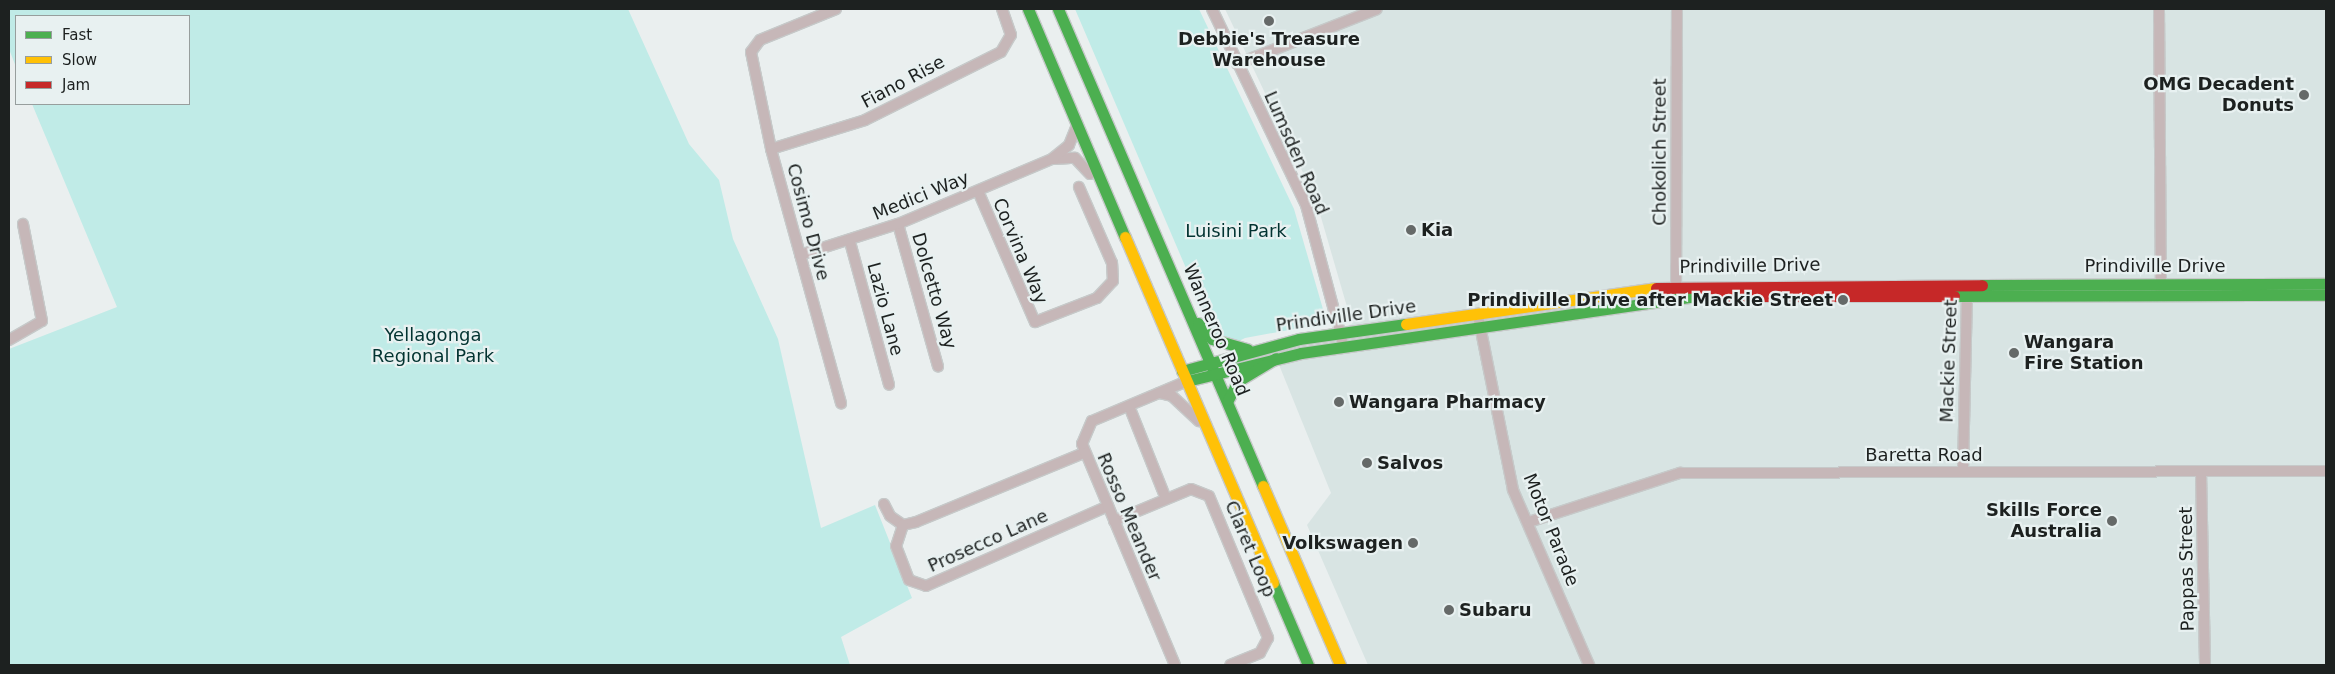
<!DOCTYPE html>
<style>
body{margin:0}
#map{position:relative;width:2335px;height:674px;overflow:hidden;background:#eaefef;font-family:"DejaVu Sans",sans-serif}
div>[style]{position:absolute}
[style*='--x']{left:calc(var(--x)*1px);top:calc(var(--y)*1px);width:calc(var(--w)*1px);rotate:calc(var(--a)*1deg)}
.built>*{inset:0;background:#d8e4e3}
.green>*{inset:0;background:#c0ebe7}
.roads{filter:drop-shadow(1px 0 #c6c9c9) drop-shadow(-1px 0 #c6c9c9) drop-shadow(0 1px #c6c9c9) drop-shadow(0 -1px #c6c9c9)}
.street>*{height:10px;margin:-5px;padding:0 5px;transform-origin:5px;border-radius:5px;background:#c6b7b8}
.fast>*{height:11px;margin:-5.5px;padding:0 5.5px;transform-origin:5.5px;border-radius:5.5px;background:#4caf50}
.slow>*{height:11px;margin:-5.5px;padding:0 5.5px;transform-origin:5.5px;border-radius:5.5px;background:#ffc107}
.jam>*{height:11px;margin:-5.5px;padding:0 5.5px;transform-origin:5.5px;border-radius:5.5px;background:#c62828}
.dots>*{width:14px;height:14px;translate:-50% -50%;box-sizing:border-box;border:2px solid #e8f1f1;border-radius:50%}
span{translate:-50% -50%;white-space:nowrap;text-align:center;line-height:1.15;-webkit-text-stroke:4.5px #e8f1f1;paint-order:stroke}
.poi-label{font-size:18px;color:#1d2120;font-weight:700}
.right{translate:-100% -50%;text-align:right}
.left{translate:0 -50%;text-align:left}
.street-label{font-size:18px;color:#1d2120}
.park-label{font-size:18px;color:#023331}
.frame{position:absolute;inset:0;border:10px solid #1d2120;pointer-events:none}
.legend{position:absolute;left:15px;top:15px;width:175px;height:90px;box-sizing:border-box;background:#e8f1f1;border:1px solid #979e9d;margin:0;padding:6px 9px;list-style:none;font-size:15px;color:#1d2120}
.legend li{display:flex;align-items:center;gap:10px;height:25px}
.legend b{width:25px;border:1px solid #979e9d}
</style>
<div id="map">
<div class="built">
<i style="clip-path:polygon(1225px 9px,2326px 9px,2326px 665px,1368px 665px,1307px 525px,1331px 493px,1273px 350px,1352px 324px,1316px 200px)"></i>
</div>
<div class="green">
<i style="clip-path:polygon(9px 9px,628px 9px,689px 144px,719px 180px,733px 239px,778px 339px,821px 528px,875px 505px,912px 598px,841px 637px,850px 665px,9px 665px,9px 349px,117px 307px,32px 104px,189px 104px,189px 16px,16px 16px,16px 67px,9px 49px)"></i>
<i style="clip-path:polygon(1075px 9px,1199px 9px,1294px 209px,1327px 323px,1245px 338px,1221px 350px)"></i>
</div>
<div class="roads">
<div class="street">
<i style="--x:836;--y:9;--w:82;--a:157.8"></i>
<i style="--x:760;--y:40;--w:15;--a:127"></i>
<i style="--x:751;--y:52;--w:99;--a:78.3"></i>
<i style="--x:771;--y:149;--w:264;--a:74.6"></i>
<i style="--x:1212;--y:9;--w:217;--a:64.4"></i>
<i style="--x:1306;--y:205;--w:140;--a:75.1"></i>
<i style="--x:2159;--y:9;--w:281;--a:89.6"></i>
<i style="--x:1237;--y:64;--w:150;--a:-21.4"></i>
<i style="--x:771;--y:149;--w:98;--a:-17.1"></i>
<i style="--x:865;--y:120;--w:152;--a:-26.6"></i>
<i style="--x:1001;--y:52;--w:20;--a:-60"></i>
<i style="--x:1011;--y:35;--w:28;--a:-109"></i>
<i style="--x:1053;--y:159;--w:22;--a:-3"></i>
<i style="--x:1075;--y:158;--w:22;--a:47"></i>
<i style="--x:978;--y:191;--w:143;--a:66.5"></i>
<i style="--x:1035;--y:322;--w:66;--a:-21.2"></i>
<i style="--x:1097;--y:298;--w:23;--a:-47"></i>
<i style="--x:1113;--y:281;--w:18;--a:-93"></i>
<i style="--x:1112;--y:263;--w:83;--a:-113.5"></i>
<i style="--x:898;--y:224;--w:148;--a:74.3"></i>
<i style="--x:850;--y:242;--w:148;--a:74.7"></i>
<i style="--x:800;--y:255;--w:103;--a:-17.6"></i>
<i style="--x:898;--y:224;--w:167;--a:-22.9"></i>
<i style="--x:1052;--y:159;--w:22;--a:-39"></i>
<i style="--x:1069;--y:145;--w:22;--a:-68"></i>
<i style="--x:1676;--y:290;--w:281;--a:-89.8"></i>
<i style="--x:1479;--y:321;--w:172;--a:78.6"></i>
<i style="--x:1513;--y:490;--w:191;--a:66.5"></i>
<i style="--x:9;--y:340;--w:38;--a:-30"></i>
<i style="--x:42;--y:321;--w:99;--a:-101.1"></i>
<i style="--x:1159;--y:393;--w:13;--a:13"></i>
<i style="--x:1172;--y:396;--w:37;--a:43"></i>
<i style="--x:1129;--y:406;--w:100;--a:68.3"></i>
<i style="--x:1963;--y:470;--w:179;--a:-88.7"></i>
<i style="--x:2201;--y:472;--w:193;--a:88.8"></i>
<i style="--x:884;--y:504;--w:13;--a:63"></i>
<i style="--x:890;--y:516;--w:16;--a:35"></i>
<i style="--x:903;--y:525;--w:13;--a:-13"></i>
<i style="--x:916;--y:522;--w:181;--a:-22.4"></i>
<i style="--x:1114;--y:521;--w:83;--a:-22.6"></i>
<i style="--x:1191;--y:489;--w:19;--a:21"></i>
<i style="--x:1209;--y:496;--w:154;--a:67.4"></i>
<i style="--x:1268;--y:638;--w:17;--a:118"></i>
<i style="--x:1260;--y:653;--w:32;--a:158"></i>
<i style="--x:1529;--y:522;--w:159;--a:-18"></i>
<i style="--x:1680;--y:473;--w:646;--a:-0.18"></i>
<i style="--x:903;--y:525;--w:22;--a:108"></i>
<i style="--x:896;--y:546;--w:36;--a:69"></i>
<i style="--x:909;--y:580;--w:18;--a:19"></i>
<i style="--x:926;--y:586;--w:199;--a:-23.7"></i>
<i style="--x:1175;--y:665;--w:240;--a:-112.8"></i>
<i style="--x:1082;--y:444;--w:25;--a:-67"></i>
<i style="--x:1092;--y:421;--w:103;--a:-22.8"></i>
</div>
<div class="fast">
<i style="--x:1028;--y:9;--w:248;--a:67"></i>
<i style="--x:1058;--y:9;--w:519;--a:66.74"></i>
<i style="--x:1982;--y:285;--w:344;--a:-0.2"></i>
<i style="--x:1954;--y:296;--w:372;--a:-0.2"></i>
<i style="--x:1198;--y:323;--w:21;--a:49"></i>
<i style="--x:1212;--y:339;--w:37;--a:16"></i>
<i style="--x:1182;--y:371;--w:121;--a:-15.3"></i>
<i style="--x:1299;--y:339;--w:108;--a:-8"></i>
<i style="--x:1187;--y:381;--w:117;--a:-13.8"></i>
<i style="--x:1301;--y:353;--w:400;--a:-8.2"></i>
<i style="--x:1228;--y:400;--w:21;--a:-62"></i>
<i style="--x:1238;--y:381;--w:44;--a:-31.2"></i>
<i style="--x:1273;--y:583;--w:89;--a:66.9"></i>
</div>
<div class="slow">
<i style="--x:1125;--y:237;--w:376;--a:66.8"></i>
<i style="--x:1406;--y:324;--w:253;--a:-8.2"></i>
<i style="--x:1263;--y:486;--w:195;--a:66.7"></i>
</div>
<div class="jam">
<i style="--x:1656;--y:288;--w:326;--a:-0.5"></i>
<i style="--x:1697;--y:296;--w:257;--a:0"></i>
</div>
</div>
<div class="dots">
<i style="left:1269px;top:21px;background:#656968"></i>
<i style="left:2304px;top:95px;background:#656968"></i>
<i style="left:1411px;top:230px;background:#656968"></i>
<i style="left:1843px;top:300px;background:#656968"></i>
<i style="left:2014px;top:353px;background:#656968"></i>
<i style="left:1339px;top:402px;background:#656968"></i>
<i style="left:1367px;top:463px;background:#656968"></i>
<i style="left:2112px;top:521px;background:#656968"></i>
<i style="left:1413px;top:543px;background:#656968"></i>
<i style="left:1449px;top:610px;background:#656968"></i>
</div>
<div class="poi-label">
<span style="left:1269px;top:50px">Debbie's Treasure<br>Warehouse</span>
<span class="right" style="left:2294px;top:95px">OMG Decadent<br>Donuts</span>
<span class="left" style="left:1421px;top:230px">Kia</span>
<span class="right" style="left:1833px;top:300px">Prindiville Drive after Mackie Street</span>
<span class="left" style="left:2024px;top:353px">Wangara<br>Fire Station</span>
<span class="left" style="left:1349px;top:402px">Wangara Pharmacy</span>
<span class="left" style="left:1377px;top:463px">Salvos</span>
<span class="right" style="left:2102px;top:521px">Skills Force<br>Australia</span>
<span class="right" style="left:1403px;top:543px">Volkswagen</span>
<span class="left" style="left:1459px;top:610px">Subaru</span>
</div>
<div class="street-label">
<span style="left:903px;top:82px;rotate:-28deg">Fiano Rise</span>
<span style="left:1660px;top:152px;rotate:-90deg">Chokolich Street</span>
<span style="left:1296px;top:153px;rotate:66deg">Lumsden Road</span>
<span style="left:921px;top:196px;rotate:-22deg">Medici Way</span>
<span style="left:808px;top:222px;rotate:75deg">Cosimo Drive</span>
<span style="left:1020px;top:251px;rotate:67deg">Corvina Way</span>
<span style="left:1750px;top:266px;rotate:-1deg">Prindiville Drive</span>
<span style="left:2155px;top:266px">Prindiville Drive</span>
<span style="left:934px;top:291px;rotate:74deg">Dolcetto Way</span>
<span style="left:885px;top:309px;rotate:75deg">Lazio Lane</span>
<span style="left:1346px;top:316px;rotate:-8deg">Prindiville Drive</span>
<span style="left:1216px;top:330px;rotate:67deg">Wanneroo Road</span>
<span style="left:1949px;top:361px;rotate:-88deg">Mackie Street</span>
<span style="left:1924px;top:455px">Baretta Road</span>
<span style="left:1129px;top:517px;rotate:67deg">Rosso Meander</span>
<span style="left:1551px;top:530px;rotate:68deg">Motor Parade</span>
<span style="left:988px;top:541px;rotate:-24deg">Prosecco Lane</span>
<span style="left:1250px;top:549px;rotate:67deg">Claret Loop</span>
<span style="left:2187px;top:569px;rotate:-91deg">Pappas Street</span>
</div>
<div class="park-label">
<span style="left:1236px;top:231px">Luisini Park</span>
<span style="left:433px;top:346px">Yellagonga<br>Regional Park</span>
</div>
<div class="frame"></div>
<ul class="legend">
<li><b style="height:6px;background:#4caf50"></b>Fast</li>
<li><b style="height:6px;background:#ffc107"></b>Slow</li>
<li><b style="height:6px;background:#c62828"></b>Jam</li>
</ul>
</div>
